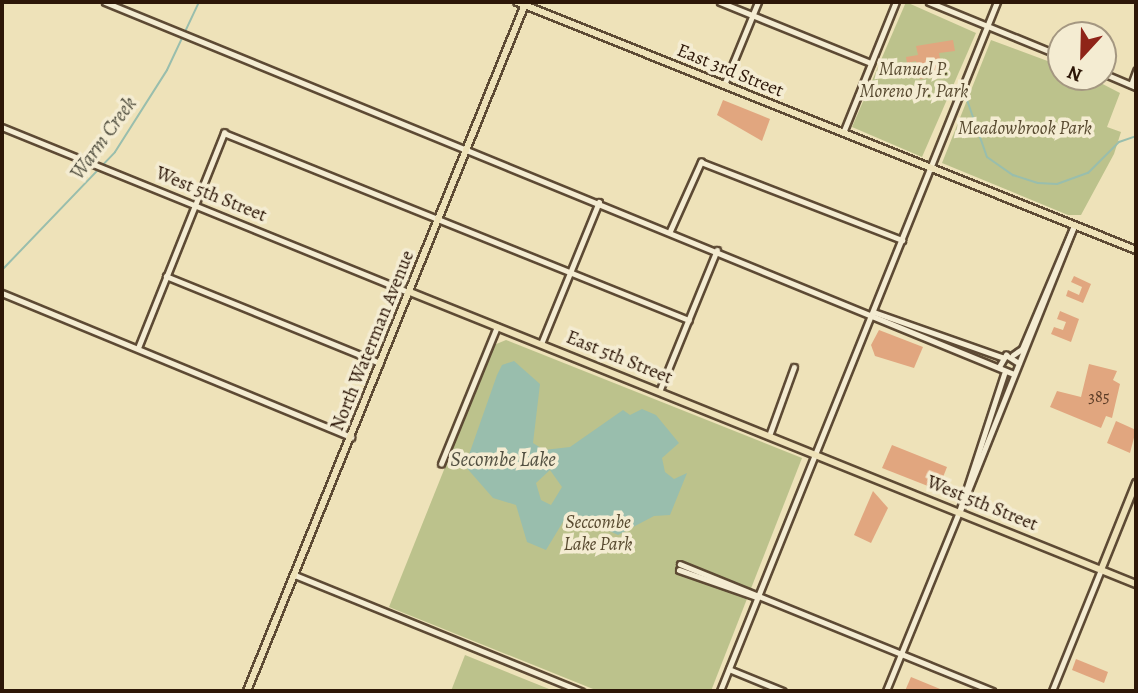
<!DOCTYPE html>
<style>
body{margin:0}
#map{position:relative;width:1138px;height:693px;overflow:hidden;background:#eee2b9;font-family:Alegreya,serif}
div>[style]{position:absolute}
[style*='--x']{left:calc(var(--x)*1px);top:calc(var(--y)*1px);width:calc(var(--w)*1px);rotate:calc(var(--a)*1deg)}
.green>*{inset:0;background:#bcc28c}
.water>*{inset:0;background:#99bead}
.stream>*{height:2px;margin:-1px;padding:0 1px;transform-origin:1px;border-radius:1px;background:#99bead}
.building>*{inset:0;background:#e1a67f}
.roads{filter:drop-shadow(2px 0 #5d4a34) drop-shadow(-2px 0 #5d4a34) drop-shadow(0 2px #5d4a34) drop-shadow(0 -2px #5d4a34)}
.minor>*{height:4.5px;margin:-2.25px;padding:0 2.25px;transform-origin:2.25px;border-radius:2.25px;background:#f4ecd2}
.major>*{height:6px;margin:-3px;padding:0 3px;transform-origin:3px;border-radius:3px;background:#eee2b9}
span{translate:-50% -50%;white-space:nowrap;text-align:center;line-height:1.15;-webkit-text-stroke:7px #f4ecd2;paint-order:stroke}
.number-label{font-size:16px;color:#5a3b26}
.number-label span{-webkit-text-stroke-width:0}
.park-label{font-size:19px;color:#584a30;font-style:italic}
.street-label{font-size:19px;color:#2d1708}
.water-label{font-size:21px;color:#535142;font-style:italic}
.frame{position:absolute;inset:0;border:4px solid #2d1708;pointer-events:none}
.north{position:absolute;left:1047px;top:21px;width:70px;height:70px;box-sizing:border-box;background:#f4ecd2;border:2px solid #a49781;border-radius:50%;rotate:202deg;font-size:19px;font-weight:700;line-height:28px;text-align:center;color:#2d1708}
.north::after{content:'';display:block;margin:auto;width:24px;height:32px;background:#8f2418;clip-path:polygon(50% 0,100% 100%,50% 72%,0 100%)}
</style>
<div id="map">
<div class="green">
<i style="clip-path:polygon(906px 2px,976px 33px,922px 157px,852px 127px)"></i>
<i style="clip-path:polygon(991px 40px,1061px 66px,1061px 77px,1089px 77px,1120px 93px,1107px 127px,1121px 132px,1114px 154px,1081px 215px,1068px 215px,942px 163px)"></i>
<i style="clip-path:polygon(506px 340px,802px 458px,711px 691px,598px 691px,389px 607px,494px 345px)"></i>
<i style="clip-path:polygon(465px 655px,554px 691px,451px 691px)"></i>
</div>
<div class="water">
<i style="clip-path:polygon(evenodd,514px 361px,540px 384px,533px 443px,544px 450px,570px 447px,623px 410px,630px 415px,642px 409px,656px 415px,679px 443px,662px 458px,665px 472px,674px 479px,687px 473px,670px 515px,654px 516px,618px 535px,569px 512px,546px 550px,527px 542px,516px 505px,493px 498px,465px 466px,497px 375px,502px 365px,514px 361px,550px 470px,562px 487px,551px 505px,541px 500px,536px 483px,550px 470px)"></i>
</div>
<div class="stream">
<i style="--x:967;--y:100;--w:60;--a:70.7"></i>
<i style="--x:987;--y:157;--w:32;--a:35"></i>
<i style="--x:1013;--y:175;--w:26;--a:18"></i>
<i style="--x:1038;--y:183;--w:19;--a:3"></i>
<i style="--x:1057;--y:184;--w:33;--a:-20"></i>
<i style="--x:1088;--y:173;--w:44;--a:-45"></i>
<i style="--x:1119;--y:142;--w:18;--a:-19"></i>
<i style="--x:2;--y:270;--w:163;--a:-46.2"></i>
<i style="--x:115;--y:152;--w:97;--a:-57.6"></i>
<i style="--x:167;--y:70;--w:75;--a:-64.8"></i>
</div>
<div class="building">
<i style="clip-path:polygon(953px 40px,955px 51px,939px 53px,943px 75px,920px 79px,916px 61px,907px 63px,906px 57px,918px 55px,916px 46px)"></i>
<i style="clip-path:polygon(723px 100px,770px 119px,762px 141px,717px 115px)"></i>
<i style="clip-path:polygon(1074px 276px,1091px 284px,1083px 303px,1066px 296px,1068px 290px,1079px 295px,1082px 287px,1071px 282px)"></i>
<i style="clip-path:polygon(1060px 311px,1079px 319px,1071px 342px,1051px 334px,1054px 327px,1063px 330px,1066px 322px,1057px 319px)"></i>
<i style="clip-path:polygon(879px 330px,923px 347px,914px 368px,875px 356px,871px 345px)"></i>
<i style="clip-path:polygon(1089px 364px,1117px 371px,1113px 380px,1120px 384px,1112px 418px,1106px 416px,1101px 428px,1050px 407px,1057px 391px,1081px 397px)"></i>
<i style="clip-path:polygon(1116px 421px,1136px 430px,1130px 453px,1107px 443px)"></i>
<i style="clip-path:polygon(892px 445px,947px 467px,938px 490px,882px 468px)"></i>
<i style="clip-path:polygon(873px 491px,888px 508px,871px 543px,854px 535px)"></i>
<i style="clip-path:polygon(1076px 659px,1108px 672px,1104px 683px,1072px 670px)"></i>
<i style="clip-path:polygon(911px 677px,945px 691px,905px 691px)"></i>
</div>
<div class="roads">
<div class="minor">
<i style="--x:105;--y:2;--w:982;--a:22.26"></i>
<i style="--x:720;--y:2;--w:163;--a:22"></i>
<i style="--x:929;--y:2;--w:143;--a:22.2"></i>
<i style="--x:1103;--y:73;--w:36;--a:23"></i>
<i style="--x:724;--y:85;--w:90;--a:-67.7"></i>
<i style="--x:1131;--y:85;--w:15;--a:-70"></i>
<i style="--x:2;--y:127;--w:439;--a:22.1"></i>
<i style="--x:843;--y:133;--w:141;--a:-68"></i>
<i style="--x:670;--y:231;--w:76;--a:-65.8"></i>
<i style="--x:701;--y:162;--w:216;--a:21.2"></i>
<i style="--x:166;--y:276;--w:231;--a:22.1"></i>
<i style="--x:2;--y:293;--w:378;--a:22.4"></i>
<i style="--x:874;--y:312;--w:136;--a:19.4"></i>
<i style="--x:541;--y:344;--w:153;--a:-67.8"></i>
<i style="--x:138;--y:348;--w:232;--a:-68.2"></i>
<i style="--x:224;--y:133;--w:501;--a:21.91"></i>
<i style="--x:1013;--y:355;--w:11;--a:-34"></i>
<i style="--x:1022;--y:349;--w:134;--a:-67.1"></i>
<i style="--x:999;--y:367;--w:14;--a:-60"></i>
<i style="--x:1006;--y:355;--w:15;--a:32"></i>
<i style="--x:659;--y:392;--w:153;--a:-67.8"></i>
<i style="--x:769;--y:436;--w:73;--a:-70.1"></i>
<i style="--x:441;--y:464;--w:148;--a:-67.8"></i>
<i style="--x:960;--y:511;--w:307;--a:-68.2"></i>
<i style="--x:680;--y:564;--w:337;--a:22.1"></i>
<i style="--x:679;--y:570;--w:83;--a:19.1"></i>
<i style="--x:295;--y:575;--w:309;--a:22.1"></i>
<i style="--x:729;--y:669;--w:58;--a:22.2"></i>
<i style="--x:720;--y:691;--w:743;--a:-68.1"></i>
<i style="--x:886;--y:691;--w:193;--a:-67.8"></i>
<i style="--x:959;--y:512;--w:145;--a:-71.9"></i>
<i style="--x:1052;--y:691;--w:131;--a:-68"></i>
</div>
<div class="major">
<i style="--x:517;--y:2;--w:667;--a:21.83"></i>
<i style="--x:410;--y:292;--w:783;--a:21.91"></i>
<i style="--x:1101;--y:570;--w:94;--a:-68.1"></i>
<i style="--x:247;--y:691;--w:743;--a:-67.96"></i>
</div>
</div>
<div class="number-label">
<span style="left:1099px;top:397px">385</span>
</div>
<div class="park-label">
<span style="left:914px;top:81px">Manuel P.<br>Moreno Jr. Park</span>
<span style="left:1025px;top:129px">Meadowbrook Park</span>
<span style="left:598px;top:534px">Seccombe<br>Lake Park</span>
</div>
<div class="street-label">
<span style="left:730px;top:71px;rotate:22deg">East 3rd Street</span>
<span style="left:211px;top:195px;rotate:22deg">West 5th Street</span>
<span style="left:373px;top:341px;rotate:-68deg">North Waterman Avenue</span>
<span style="left:619px;top:358px;rotate:22deg">East 5th Street</span>
<span style="left:982px;top:504px;rotate:22deg">West 5th Street</span>
</div>
<div class="water-label">
<span style="left:103px;top:138px;rotate:-54deg">Warm Creek</span>
<span style="left:503px;top:459px">Secombe Lake</span>
</div>
<div class="frame"></div>
<div class="north">N</div>
</div>
